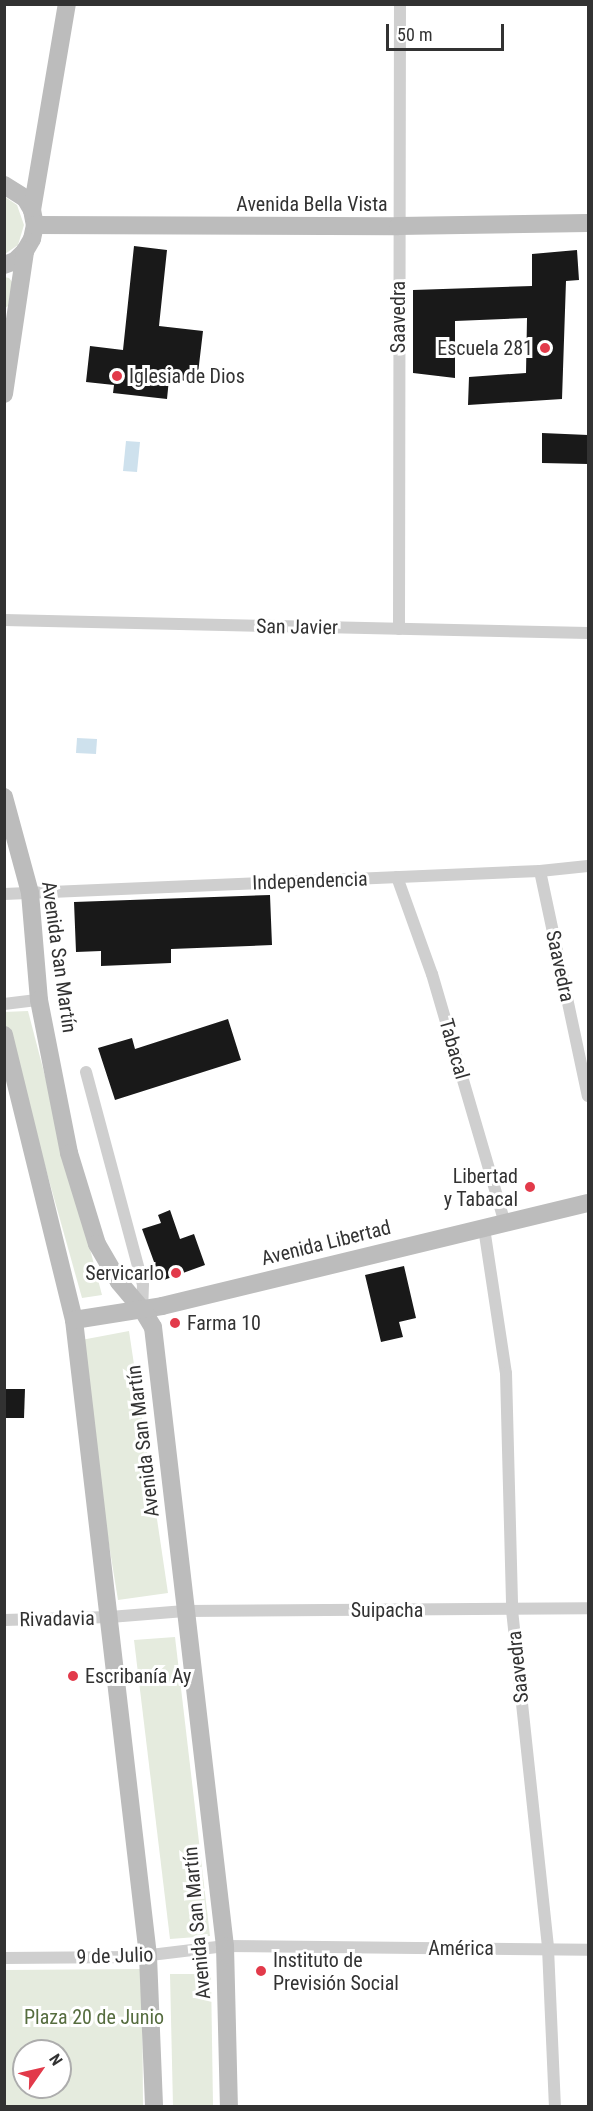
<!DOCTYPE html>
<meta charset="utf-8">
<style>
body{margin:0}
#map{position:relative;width:593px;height:2111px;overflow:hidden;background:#fff;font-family:"Roboto Condensed",sans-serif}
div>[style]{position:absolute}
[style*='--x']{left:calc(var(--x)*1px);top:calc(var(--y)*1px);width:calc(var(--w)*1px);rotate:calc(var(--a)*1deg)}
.green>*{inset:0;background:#e5ebde}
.water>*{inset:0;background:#cee1ed}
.building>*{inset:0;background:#191919}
.street>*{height:12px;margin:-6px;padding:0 6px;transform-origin:6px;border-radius:6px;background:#cfcfcf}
.secondary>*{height:18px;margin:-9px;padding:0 9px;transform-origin:9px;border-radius:9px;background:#bcbcbc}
.dots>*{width:16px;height:16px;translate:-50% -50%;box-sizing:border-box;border:3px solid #fff;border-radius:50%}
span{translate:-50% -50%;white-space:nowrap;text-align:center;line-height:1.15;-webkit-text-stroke:6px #fff;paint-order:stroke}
.street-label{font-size:20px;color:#323232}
.poi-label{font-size:20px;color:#323232}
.right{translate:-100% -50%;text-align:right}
.left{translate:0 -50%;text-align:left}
.park-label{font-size:20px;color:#566d3f}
.frame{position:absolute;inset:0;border:6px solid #323232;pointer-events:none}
.north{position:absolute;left:12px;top:2039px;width:60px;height:60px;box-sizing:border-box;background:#fff;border:2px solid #adadad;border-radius:50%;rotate:56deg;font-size:16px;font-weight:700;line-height:24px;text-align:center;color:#323232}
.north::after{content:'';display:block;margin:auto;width:21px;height:27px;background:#e23a4a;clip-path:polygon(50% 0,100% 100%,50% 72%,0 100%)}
.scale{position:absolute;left:386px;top:24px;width:118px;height:27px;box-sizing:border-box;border:3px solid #323232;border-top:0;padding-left:8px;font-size:18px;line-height:21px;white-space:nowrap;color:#323232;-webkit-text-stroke:4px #fff;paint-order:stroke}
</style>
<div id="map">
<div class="green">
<i style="clip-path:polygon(5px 197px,17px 205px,24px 225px,18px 245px,5px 254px)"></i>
<i style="clip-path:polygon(4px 277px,9px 278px,13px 283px,8px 306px,5px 308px)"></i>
<i style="clip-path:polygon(28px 1011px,102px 1295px,82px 1298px,5px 1023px,4px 1012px)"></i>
<i style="clip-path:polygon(129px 1331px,168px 1593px,118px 1600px,76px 1341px)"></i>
<i style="clip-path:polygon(175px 1637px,210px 1936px,170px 1939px,134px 1640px)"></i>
<i style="clip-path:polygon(evenodd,142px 1969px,143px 2106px,5px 2106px,4px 1970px,142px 1969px,24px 2051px,60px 2051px,60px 2087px,24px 2087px,24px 2051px)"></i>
<i style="clip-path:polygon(170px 1974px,211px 1974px,213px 2106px,173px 2106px)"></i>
</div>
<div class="water">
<i style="clip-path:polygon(126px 441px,140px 442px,137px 472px,123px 471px)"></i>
<i style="clip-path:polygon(77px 738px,97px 739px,96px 754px,76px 753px)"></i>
</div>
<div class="building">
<i style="clip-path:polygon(134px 246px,167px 250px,159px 326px,203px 331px,197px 382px,169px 379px,167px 399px,113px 393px,114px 385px,86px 382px,90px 346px,123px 350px)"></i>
<i style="clip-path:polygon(577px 250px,579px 280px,566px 281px,562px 399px,468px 405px,469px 377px,526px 373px,527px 318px,455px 321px,455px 378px,413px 373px,413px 290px,532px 286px,532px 254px)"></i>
<i style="clip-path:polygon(542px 433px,588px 435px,588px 464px,542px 463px)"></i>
<i style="clip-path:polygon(270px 895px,272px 945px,171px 949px,171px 963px,101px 966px,101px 951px,76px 952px,74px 902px)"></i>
<i style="clip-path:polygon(228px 1019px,241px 1060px,115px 1100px,98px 1048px,132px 1038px,135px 1049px)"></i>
<i style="clip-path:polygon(170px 1210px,180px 1239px,194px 1234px,205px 1265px,161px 1281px,142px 1229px,161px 1223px,158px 1215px)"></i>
<i style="clip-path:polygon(404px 1266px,416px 1318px,399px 1322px,403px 1337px,381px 1342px,365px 1275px)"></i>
<i style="clip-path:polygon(4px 1389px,25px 1389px,24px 1418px,4px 1418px)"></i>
</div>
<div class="street">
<i style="--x:4;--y:620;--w:584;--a:1.28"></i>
<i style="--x:399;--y:629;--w:625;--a:-89.91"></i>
<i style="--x:540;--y:871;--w:230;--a:78"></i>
<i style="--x:397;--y:877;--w:103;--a:70.2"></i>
<i style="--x:432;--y:974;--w:259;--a:73.7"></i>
<i style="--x:4;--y:894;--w:536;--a:-2.46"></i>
<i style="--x:540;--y:871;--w:48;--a:-5.9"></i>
<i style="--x:4;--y:1004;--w:35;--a:-7"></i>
<i style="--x:86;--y:1072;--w:220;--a:75"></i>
<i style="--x:143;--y:1284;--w:25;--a:92"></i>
<i style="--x:484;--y:1228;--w:147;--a:81.4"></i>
<i style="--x:506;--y:1373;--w:237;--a:88.5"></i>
<i style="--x:512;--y:1610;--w:340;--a:83.9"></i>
<i style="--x:548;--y:1948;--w:158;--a:87.5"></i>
<i style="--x:4;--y:1620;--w:106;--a:-1.6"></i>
<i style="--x:110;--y:1617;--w:75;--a:-4.6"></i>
<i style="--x:185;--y:1611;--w:403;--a:-0.4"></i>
<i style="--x:4;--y:1958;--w:130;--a:-0.4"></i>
<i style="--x:134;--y:1957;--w:92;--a:-6.9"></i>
<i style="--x:225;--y:1946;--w:363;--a:0.6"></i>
</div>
<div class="secondary">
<i style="--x:4;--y:185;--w:25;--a:32"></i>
<i style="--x:25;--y:198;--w:14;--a:60"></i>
<i style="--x:32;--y:210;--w:15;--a:79"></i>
<i style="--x:35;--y:225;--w:14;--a:102"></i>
<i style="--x:32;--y:239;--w:14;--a:120"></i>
<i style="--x:25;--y:251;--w:14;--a:135"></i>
<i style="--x:15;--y:261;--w:12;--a:160"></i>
<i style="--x:32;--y:210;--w:209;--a:-80.4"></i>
<i style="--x:35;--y:225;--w:363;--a:0.2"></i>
<i style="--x:398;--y:226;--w:190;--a:-0.9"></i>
<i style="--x:4;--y:394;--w:145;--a:-81.6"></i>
<i style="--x:4;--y:797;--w:99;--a:74.8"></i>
<i style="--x:30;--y:893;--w:107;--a:85.2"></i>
<i style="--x:39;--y:1000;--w:156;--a:78.9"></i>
<i style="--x:69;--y:1153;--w:95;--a:72.9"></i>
<i style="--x:97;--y:1244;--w:44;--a:59.9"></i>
<i style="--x:119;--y:1282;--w:35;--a:50"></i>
<i style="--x:142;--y:1309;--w:21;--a:59"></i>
<i style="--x:153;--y:1327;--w:623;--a:83.37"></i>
<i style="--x:225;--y:1946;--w:160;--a:88.6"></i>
<i style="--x:4;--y:1035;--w:293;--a:76.2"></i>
<i style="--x:74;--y:1320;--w:640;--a:83.36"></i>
<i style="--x:148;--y:1956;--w:150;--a:87.7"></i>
<i style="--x:74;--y:1320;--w:89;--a:-9"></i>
<i style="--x:162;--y:1306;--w:438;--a:-13.6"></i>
</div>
<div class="dots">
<i style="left:545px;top:348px;background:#e23a4a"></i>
<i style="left:117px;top:376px;background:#e23a4a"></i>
<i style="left:530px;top:1187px;background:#e23a4a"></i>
<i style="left:176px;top:1273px;background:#e23a4a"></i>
<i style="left:175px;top:1323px;background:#e23a4a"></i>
<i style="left:73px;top:1676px;background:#e23a4a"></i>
<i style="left:261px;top:1971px;background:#e23a4a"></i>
</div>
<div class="street-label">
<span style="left:312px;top:204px">Avenida Bella Vista</span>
<span style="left:398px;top:317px;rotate:-90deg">Saavedra</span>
<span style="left:297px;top:627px;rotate:1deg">San Javier</span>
<span style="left:310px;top:881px;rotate:-2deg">Independencia</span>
<span style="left:59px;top:957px;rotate:82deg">Avenida San Martín</span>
<span style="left:560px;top:966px;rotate:78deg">Saavedra</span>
<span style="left:454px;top:1049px;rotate:74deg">Tabacal</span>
<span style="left:326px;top:1243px;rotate:-14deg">Avenida Libertad</span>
<span style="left:143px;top:1441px;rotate:-97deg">Avenida San Martín</span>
<span style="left:387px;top:1610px">Suipacha</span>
<span style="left:57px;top:1619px;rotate:-1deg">Rivadavia</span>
<span style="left:518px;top:1667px;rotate:-96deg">Saavedra</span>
<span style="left:197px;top:1923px;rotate:-95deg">Avenida San Martín</span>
<span style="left:461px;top:1948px">América</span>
<span style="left:115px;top:1956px;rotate:-2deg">9 de Julio</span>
</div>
<div class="poi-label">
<span class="right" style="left:533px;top:348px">Escuela 281</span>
<span class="left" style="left:129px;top:376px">Iglesia de Dios</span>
<span class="right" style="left:518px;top:1188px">Libertad<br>y Tabacal</span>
<span class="right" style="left:164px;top:1273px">Servicarlo</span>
<span class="left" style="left:187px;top:1323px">Farma 10</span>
<span class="left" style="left:85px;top:1676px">Escribanía Ay</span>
<span class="left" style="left:273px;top:1972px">Instituto de<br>Previsión Social</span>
</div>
<div class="park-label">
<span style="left:94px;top:2017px">Plaza 20 de Junio</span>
</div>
<div class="frame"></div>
<div class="north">N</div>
<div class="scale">50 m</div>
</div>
